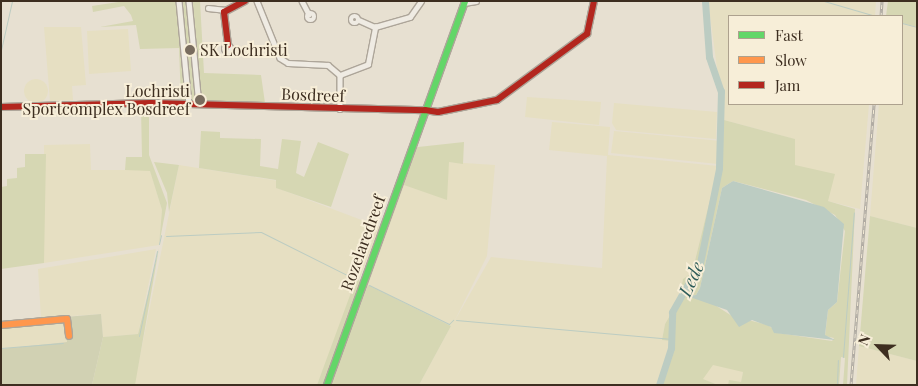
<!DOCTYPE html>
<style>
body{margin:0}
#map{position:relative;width:918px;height:386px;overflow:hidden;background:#e7e0d1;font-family:"Playfair Display",serif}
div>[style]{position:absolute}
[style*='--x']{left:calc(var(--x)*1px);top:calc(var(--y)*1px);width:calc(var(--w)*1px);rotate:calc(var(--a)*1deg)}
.farmland>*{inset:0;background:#e6dfc2}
.round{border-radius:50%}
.green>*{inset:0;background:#d6d7b3}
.cemetery>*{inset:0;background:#d1d1b3}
.water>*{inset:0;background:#bcccc2}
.stream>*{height:1px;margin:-0.5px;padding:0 0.5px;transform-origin:0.5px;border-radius:0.5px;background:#bcccc2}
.river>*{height:7px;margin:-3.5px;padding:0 3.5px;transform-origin:3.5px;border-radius:3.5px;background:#bcccc2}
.roads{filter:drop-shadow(1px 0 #ada599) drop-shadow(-1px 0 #ada599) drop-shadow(0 1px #ada599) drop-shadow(0 -1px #ada599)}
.street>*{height:4.5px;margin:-2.25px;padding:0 2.25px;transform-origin:2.25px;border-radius:2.25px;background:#efebe3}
.street>.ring{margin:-2.25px;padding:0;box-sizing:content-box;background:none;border:4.5px solid #efebe3;border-radius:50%}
.fast>*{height:6px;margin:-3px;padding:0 3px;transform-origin:3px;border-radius:3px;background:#63d668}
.slow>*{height:6px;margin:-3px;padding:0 3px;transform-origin:3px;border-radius:3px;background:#ff974d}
.jam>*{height:6px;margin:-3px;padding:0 3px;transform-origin:3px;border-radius:3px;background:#b3261e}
.rail>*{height:3px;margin-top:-1.5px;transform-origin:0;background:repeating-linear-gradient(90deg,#f7eed8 0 4px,#afaaa2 0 8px);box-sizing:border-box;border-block:1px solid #afaaa2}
.dots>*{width:14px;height:14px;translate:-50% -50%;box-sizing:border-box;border:2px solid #f7eed8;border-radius:50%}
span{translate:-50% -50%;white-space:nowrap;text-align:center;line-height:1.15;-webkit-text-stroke:4px #f7eed8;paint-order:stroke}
.poi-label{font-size:16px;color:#3d2e20}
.left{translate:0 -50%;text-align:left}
.right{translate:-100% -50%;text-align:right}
.street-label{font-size:16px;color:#3d2e20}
.water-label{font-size:18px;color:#2f5d5a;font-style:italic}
.frame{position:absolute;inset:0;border:2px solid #3d2e20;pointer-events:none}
.legend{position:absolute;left:728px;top:15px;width:175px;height:90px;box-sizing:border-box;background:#f7eed8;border:1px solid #ada18e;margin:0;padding:6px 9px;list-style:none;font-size:15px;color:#3d2e20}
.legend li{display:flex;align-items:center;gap:10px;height:25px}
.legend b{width:25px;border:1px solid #ada18e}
.north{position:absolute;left:853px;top:321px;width:50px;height:50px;-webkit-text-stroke:4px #f7eed8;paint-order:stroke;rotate:294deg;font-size:14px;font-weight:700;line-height:20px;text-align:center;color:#3d2e20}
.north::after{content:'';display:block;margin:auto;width:18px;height:22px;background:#3d2e20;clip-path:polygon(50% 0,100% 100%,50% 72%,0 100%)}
</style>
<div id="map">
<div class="farmland">
<i style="clip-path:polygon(708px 1px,876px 1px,875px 16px,729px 16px,729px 104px,869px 104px,860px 209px,828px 201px,795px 165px,794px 139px,724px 120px)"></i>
<i style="clip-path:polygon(902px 23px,917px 27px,917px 228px,870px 216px,879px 104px,902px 104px)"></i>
<i style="clip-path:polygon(44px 27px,81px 27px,86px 85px,72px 86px,73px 100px,50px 101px)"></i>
<i style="clip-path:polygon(128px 29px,131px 71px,89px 74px,87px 31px)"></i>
<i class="round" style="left:24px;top:79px;width:24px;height:24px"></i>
<i style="clip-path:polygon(527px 97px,601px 102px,599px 125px,525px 117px)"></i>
<i style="clip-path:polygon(614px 103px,717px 112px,716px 139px,616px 130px,612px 123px)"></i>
<i style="clip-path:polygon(552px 122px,610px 127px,608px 155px,718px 166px,692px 273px,680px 287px,679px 300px,665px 324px,662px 340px,670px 341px,658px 385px,419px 385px,451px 326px,368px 285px,404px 184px,449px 162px,495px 165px,487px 256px,454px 322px,491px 257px,602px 268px,607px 156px,549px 150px)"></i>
<i style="clip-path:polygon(614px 131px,721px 141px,718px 164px,611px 153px)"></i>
<i style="clip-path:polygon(90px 144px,91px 170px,150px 170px,162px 210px,159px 245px,44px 263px,44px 145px)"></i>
<i style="clip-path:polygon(179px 165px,279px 181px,277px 188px,380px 227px,317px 385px,134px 385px)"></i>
<i style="clip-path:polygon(156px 249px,138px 334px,103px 337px,101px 314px,41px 318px,38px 269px)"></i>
<i style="clip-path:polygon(66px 320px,67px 342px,1px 349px,1px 327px)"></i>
<i style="clip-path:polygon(859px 346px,917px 361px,917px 385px,856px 385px)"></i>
<i style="clip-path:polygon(713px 364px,737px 367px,743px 372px,741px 383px,718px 385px,702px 379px)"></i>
</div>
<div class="green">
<i style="clip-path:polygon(125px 1px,200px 1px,204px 73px,261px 75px,265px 103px,181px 101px,179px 48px,140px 49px,136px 25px,100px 27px,133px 21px,131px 15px,124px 6px,93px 12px,92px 6px)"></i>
<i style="clip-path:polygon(888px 1px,917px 1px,917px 27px,902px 23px,902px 16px,886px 16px)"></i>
<i style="clip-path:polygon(149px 106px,149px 155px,167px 203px,159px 245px,162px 210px,150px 171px,125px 170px,126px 157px,142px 157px,141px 108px)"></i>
<i style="clip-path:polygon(evenodd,724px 120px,795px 139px,795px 165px,835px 174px,828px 201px,855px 209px,847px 385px,843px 385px,845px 358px,841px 357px,839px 385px,728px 385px,729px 380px,741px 382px,743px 372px,713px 365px,703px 379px,718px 385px,661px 385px,670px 341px,662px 340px,665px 324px,679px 300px,683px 279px,692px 273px,715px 179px,721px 176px,724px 120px,733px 181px,806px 200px,835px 215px,845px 231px,837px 302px,828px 310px,825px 336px,834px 338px,832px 341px,778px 333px,768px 325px,732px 316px,707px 300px,687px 296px,696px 295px,700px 288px,722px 188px,733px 181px)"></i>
<i style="clip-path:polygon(201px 131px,220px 132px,220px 138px,261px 139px,260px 166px,278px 169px,282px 139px,301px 141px,296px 173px,304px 177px,318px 142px,349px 154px,331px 207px,276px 188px,276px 180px,199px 168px)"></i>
<i style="clip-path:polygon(464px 142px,463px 164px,449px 162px,447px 200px,404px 185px,368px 285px,451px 326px,419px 385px,317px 385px,356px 279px,361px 281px,410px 143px,418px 147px)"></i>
<i style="clip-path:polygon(25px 154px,46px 154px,44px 263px,1px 269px,1px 187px,7px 186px,7px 179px,17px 178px,17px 168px,25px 167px)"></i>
<i style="clip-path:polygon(154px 162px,179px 165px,169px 212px,167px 193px)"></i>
<i style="clip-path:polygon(870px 216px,917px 228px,917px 361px,859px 346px)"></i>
<i style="clip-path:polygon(159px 248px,135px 385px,92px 385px,103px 337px,138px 334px)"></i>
</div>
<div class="cemetery">
<i style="clip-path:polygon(101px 314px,103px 337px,92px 385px,1px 385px,1px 349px,67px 342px,65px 317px)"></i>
</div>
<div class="water">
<i style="clip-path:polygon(733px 181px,824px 207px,844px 224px,837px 302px,828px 310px,825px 335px,835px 340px,774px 333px,771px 327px,752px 320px,739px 327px,727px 310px,687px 296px,696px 295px,700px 288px,722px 188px)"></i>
</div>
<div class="stream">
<i style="--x:824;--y:1;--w:50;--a:16.3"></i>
<i style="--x:902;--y:23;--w:16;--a:15"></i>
<i style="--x:1;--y:50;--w:50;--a:-77.3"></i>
<i style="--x:166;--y:236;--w:95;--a:-2.4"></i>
<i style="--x:261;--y:232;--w:107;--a:26.6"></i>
<i style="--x:159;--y:244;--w:9;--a:-77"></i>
<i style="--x:369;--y:285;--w:89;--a:26"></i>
<i style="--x:449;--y:324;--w:6;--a:-45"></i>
<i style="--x:456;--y:320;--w:217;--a:5"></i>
<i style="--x:139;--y:336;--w:87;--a:-78"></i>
<i style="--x:1;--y:348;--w:62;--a:-4.6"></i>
<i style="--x:843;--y:357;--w:145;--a:-85.7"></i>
<i style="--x:659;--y:383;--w:6;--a:18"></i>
<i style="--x:837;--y:385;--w:25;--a:-88"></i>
</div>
<div class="river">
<i style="--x:705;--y:1;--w:56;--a:85.9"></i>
<i style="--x:709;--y:57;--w:36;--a:71"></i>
<i style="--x:721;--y:91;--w:76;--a:91.5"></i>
<i style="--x:659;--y:385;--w:39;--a:-72"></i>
<i style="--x:671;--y:348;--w:36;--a:-88"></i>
<i style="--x:672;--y:312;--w:56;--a:-60.3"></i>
<i style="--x:700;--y:263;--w:96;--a:-78.6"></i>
</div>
<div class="roads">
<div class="street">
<i style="--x:179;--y:1;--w:103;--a:84.5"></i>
<i style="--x:189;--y:1;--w:103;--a:84.5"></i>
<i style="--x:257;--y:1;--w:61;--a:68"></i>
<i style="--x:280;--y:58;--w:9;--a:32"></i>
<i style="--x:288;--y:63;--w:40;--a:2.9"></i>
<i style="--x:328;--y:65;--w:16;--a:40"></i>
<i style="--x:340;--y:75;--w:34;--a:90"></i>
<i style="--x:302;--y:1;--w:15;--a:62"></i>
<i style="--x:464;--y:3;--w:12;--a:-9"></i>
<i style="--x:208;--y:8;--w:18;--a:6"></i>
<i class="ring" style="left:307px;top:13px;width:3.5px;height:3.5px"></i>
<i class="ring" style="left:351px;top:16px;width:3.5px;height:3.5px"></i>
<i style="--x:359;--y:20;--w:17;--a:24"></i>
<i class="ring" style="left:224px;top:45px;width:3.5px;height:3.5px"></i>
<i style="--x:340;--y:75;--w:30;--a:-21"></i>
<i style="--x:368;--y:64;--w:38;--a:-79"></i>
<i style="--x:375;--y:27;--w:36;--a:-16"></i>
<i style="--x:410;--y:17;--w:19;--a:-55"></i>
</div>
<div class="fast">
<i style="--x:327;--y:385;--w:408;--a:-70.2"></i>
</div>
<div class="slow">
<i style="--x:1;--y:325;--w:66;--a:-5.2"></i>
<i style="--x:67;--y:319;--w:17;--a:83"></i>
</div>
<div class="jam">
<i style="--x:228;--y:45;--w:33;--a:-97"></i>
<i style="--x:224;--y:12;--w:24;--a:-28"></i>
<i style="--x:1;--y:107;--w:150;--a:-1.5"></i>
<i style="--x:151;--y:103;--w:274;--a:1.5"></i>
<i style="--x:425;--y:110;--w:13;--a:9"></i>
<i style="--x:438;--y:112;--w:60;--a:-11.5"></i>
<i style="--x:497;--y:100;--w:112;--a:-36.3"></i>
<i style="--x:587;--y:34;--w:34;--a:-78"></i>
</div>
</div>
<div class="rail">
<i style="--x:881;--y:16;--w:15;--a:-86"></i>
<i style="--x:851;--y:385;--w:282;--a:-85.3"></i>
</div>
<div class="dots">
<i style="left:190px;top:50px;background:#786c5e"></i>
<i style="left:200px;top:100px;background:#786c5e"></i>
</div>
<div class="poi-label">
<span class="left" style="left:200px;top:50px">SK Lochristi</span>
<span class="right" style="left:190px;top:100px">Lochristi<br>Sportcomplex Bosdreef</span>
</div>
<div class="street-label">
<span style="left:313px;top:95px;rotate:2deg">Bosdreef</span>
<span style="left:363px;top:243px;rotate:-70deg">Rozelaredreef</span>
</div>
<div class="water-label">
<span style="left:691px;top:279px;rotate:-66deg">Lede</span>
</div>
<div class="frame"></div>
<ul class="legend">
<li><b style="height:6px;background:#63d668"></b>Fast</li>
<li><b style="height:6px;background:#ff974d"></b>Slow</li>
<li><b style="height:6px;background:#b3261e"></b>Jam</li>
</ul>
<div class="north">N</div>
</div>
